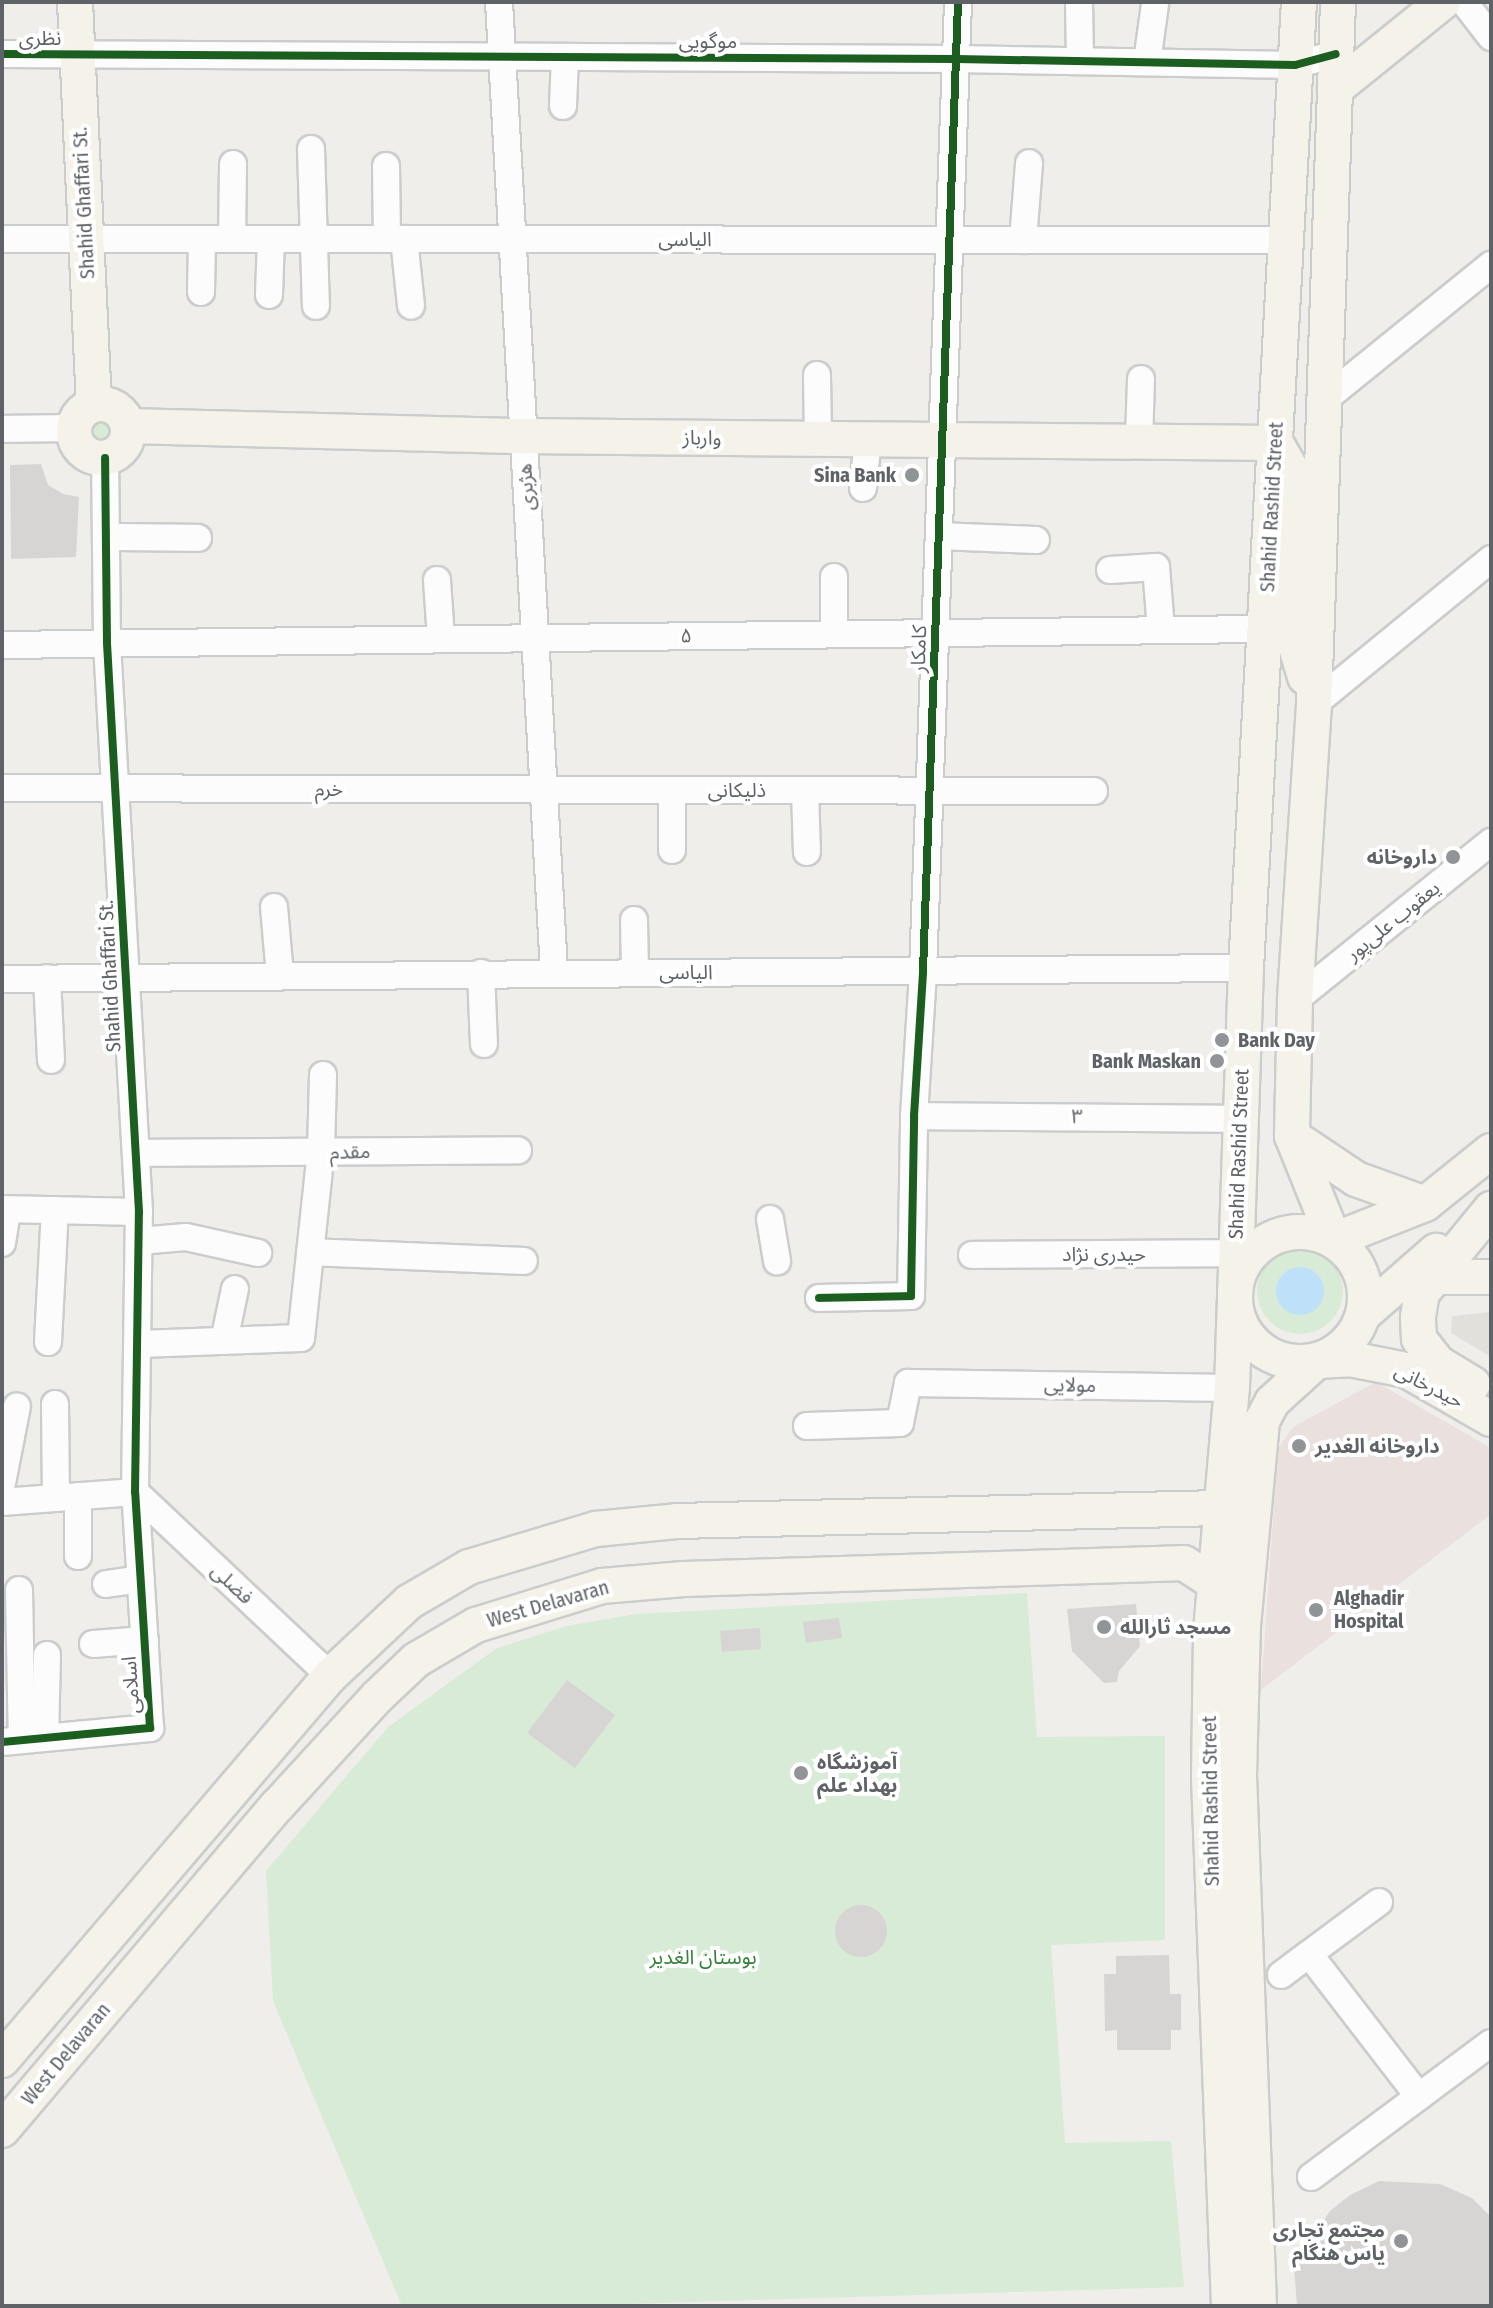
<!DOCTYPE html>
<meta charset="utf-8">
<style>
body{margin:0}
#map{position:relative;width:1493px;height:2308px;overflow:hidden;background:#efeeea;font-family:"Fira Sans Condensed","Noto Sans Arabic",sans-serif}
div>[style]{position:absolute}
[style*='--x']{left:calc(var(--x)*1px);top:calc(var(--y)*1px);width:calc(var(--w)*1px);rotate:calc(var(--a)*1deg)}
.education>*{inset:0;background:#e2e0da}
.medical>*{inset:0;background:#eae0de}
.green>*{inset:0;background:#d8ebd6}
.round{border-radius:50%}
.water>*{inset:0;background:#bfe0f9}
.building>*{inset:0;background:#d6d5d3}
.roads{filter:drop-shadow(2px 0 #cbcccc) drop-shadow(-2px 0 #cbcccc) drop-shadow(0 2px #cbcccc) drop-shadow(0 -2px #cbcccc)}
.minor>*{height:26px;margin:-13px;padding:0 13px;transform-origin:13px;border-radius:13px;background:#fdfcfc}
.major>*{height:34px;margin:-17px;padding:0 17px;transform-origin:17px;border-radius:17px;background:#f4f2e9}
.major>.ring{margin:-17px;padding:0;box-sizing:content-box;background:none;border:34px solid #f4f2e9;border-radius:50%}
.cycleway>*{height:8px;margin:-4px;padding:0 4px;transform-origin:4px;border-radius:4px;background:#1b5e20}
.dots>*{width:22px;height:22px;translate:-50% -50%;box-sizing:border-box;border:4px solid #fff;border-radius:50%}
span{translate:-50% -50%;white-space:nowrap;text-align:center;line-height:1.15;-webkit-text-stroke:8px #fff;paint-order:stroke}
.street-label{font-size:20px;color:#5f6368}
.poi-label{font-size:20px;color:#5f6368;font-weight:700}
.right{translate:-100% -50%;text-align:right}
.left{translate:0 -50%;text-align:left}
.park-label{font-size:20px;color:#348238}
.frame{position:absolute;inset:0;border:4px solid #5f6368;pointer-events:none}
</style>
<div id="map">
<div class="education">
<i style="clip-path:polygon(1491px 1312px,1491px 1357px,1451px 1333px,1452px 1316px)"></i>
</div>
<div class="medical">
<i style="clip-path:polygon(1376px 1382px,1491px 1448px,1491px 1514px,1261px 1690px,1278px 1448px,1293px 1427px)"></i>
</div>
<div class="green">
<i class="round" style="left:83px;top:413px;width:36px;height:36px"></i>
<i class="round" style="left:1257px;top:1248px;width:86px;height:86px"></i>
<i style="clip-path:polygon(1027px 1593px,1037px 1737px,1165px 1736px,1165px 1940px,1051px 1945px,1065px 2143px,1171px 2141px,1184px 2287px,561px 2306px,402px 2306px,273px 2001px,266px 1871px,388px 1727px,497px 1648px,567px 1626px,636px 1614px)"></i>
</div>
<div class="water">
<i class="round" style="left:1276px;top:1267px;width:48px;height:48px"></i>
</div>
<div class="building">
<i style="clip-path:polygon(41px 464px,48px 485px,63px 494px,79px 497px,76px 557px,11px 559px,10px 465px)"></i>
<i style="clip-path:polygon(1136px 1604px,1140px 1646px,1119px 1671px,1117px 1682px,1104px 1683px,1072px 1651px,1067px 1609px)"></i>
<i style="clip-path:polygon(839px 1618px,842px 1638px,806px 1643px,803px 1622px)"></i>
<i style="clip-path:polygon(760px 1628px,761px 1649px,722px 1652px,720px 1631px)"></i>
<i style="clip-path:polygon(567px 1680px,615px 1715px,575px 1768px,527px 1733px)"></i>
<i class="round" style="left:835px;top:1905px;width:52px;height:52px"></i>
<i style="clip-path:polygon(1169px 1955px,1170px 1994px,1181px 1994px,1181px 2030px,1171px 2030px,1171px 2050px,1117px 2050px,1117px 2030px,1105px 2031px,1104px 1974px,1116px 1974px,1116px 1956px)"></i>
<i style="clip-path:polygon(1379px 2181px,1440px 2184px,1472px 2198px,1491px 2217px,1491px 2306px,1297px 2306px,1294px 2266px,1330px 2211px,1350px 2195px)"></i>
</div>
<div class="roads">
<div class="minor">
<i style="--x:499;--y:2;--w:972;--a:86.75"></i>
<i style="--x:1079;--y:2;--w:59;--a:89"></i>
<i style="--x:1464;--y:2;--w:44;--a:52.4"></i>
<i style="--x:2;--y:54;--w:954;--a:0.3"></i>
<i style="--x:956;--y:59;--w:339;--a:1"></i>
<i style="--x:1295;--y:65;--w:42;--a:-15"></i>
<i style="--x:1147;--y:62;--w:59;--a:-82.1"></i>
<i style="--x:563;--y:106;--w:49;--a:-87.7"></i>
<i style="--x:311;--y:149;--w:157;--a:88.2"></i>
<i style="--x:386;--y:166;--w:73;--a:89.2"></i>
<i style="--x:2;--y:239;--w:1282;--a:0.04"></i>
<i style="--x:232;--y:239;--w:75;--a:-89.2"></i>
<i style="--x:404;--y:239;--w:67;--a:84"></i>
<i style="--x:1023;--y:240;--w:77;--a:-85.5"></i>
<i style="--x:201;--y:292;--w:53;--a:-88.9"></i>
<i style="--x:269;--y:295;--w:56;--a:-88"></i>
<i style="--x:817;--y:375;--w:64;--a:89.1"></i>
<i style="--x:1324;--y:400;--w:215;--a:-39"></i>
<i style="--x:2;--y:429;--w:72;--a:-0.8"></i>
<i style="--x:1139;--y:442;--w:63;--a:-88.2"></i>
<i style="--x:863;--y:488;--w:49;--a:-84.2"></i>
<i style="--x:939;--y:536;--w:97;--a:2.4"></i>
<i style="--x:106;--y:537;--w:92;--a:0.6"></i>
<i style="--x:1110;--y:570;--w:46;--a:-3.7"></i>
<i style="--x:1156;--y:567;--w:62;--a:85.4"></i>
<i style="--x:834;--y:577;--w:57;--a:90"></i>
<i style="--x:437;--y:580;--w:59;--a:86.1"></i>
<i style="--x:2;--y:645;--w:1263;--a:-0.73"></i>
<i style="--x:1314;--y:704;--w:229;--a:-39.3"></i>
<i style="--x:2;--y:788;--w:1092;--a:0.16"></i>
<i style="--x:805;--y:790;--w:62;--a:88.2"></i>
<i style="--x:672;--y:850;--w:60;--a:-90"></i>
<i style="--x:274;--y:907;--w:69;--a:85"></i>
<i style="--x:634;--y:920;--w:52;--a:88.9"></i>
<i style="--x:481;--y:973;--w:71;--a:87.6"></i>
<i style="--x:47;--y:978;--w:82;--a:87.2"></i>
<i style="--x:2;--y:979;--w:1244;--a:-0.51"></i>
<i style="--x:1295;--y:1000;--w:252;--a:-38.9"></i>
<i style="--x:914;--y:1116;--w:326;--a:0.5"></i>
<i style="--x:136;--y:1153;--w:382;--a:-0.4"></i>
<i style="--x:2;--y:1209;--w:137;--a:1.3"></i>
<i style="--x:770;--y:1219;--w:43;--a:80.5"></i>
<i style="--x:139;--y:1241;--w:47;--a:-4.9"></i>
<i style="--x:186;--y:1237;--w:74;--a:12.5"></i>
<i style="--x:2;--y:1243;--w:33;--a:-81"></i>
<i style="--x:310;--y:1252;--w:214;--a:2.4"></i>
<i style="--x:972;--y:1255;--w:264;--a:-0.4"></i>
<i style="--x:819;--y:1298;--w:92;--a:-1.2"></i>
<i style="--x:911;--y:1296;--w:180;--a:-89"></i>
<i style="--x:914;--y:1116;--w:145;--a:-86.4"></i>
<i style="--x:923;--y:971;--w:970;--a:-87.93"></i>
<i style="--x:224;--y:1341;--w:53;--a:-78.1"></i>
<i style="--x:48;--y:1342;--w:132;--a:-87"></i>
<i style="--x:140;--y:1344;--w:161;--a:-2.1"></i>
<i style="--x:301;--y:1338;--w:187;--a:-83.9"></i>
<i style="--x:321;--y:1152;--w:77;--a:-88.5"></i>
<i style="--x:55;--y:1404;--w:94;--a:89.4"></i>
<i style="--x:807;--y:1426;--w:93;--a:-1.8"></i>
<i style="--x:900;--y:1423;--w:41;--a:-78.7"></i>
<i style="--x:908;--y:1383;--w:324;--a:0.9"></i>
<i style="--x:2;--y:1483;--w:78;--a:-79"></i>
<i style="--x:135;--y:1492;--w:268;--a:43.3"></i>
<i style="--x:2;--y:1502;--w:133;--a:-4.3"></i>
<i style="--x:78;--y:1556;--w:60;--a:-90"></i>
<i style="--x:106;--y:1584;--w:35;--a:-8"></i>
<i style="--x:19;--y:1590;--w:150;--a:88.9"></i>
<i style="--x:93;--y:1644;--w:52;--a:-4.4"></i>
<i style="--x:45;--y:1738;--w:83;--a:-88.6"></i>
<i style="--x:2;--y:1742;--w:149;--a:-5.4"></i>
<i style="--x:150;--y:1728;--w:236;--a:-93.6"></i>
<i style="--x:135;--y:1492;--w:280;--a:-89.2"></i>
<i style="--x:139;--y:1212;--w:570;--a:-93.22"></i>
<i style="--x:107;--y:643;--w:185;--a:-90.6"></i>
<i style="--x:1379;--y:1902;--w:87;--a:143.4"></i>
<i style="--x:1309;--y:1954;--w:180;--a:52.4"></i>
<i style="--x:1281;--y:1975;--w:35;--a:-37"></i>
<i style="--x:1311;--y:2177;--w:224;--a:-36.7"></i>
</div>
<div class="major">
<i style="--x:75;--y:2;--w:403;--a:87.3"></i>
<i style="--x:1338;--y:2;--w:702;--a:91.96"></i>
<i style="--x:1314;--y:704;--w:297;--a:93.7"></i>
<i style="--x:1295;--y:1000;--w:136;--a:91.3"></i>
<i style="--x:1292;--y:1136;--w:112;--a:68"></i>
<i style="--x:1334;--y:1240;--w:98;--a:-21.6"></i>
<i style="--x:1425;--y:1204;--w:85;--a:-38.8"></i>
<i style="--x:1335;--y:89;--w:139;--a:-38.9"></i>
<i class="ring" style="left:74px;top:404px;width:20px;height:20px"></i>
<i style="--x:128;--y:426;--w:395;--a:1.5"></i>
<i style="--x:523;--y:436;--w:753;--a:0.53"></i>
<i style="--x:1276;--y:443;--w:43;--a:60.4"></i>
<i style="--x:1297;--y:480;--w:150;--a:92.3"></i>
<i style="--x:1291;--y:630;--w:49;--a:73.4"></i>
<i style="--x:1292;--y:1136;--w:77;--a:33.9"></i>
<i style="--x:1356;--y:1179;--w:73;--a:19.9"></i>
<i class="ring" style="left:1235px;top:1232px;width:96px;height:96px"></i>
<i style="--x:1434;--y:1277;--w:57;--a:0"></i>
<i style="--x:1364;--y:1314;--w:96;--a:-41.2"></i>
<i style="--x:1473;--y:1384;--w:41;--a:-149"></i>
<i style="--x:1438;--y:1363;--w:31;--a:-128"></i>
<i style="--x:1419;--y:1339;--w:22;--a:-93"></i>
<i style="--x:1418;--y:1317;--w:24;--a:-81"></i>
<i style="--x:1422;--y:1293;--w:109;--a:-50.6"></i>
<i style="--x:2;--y:2060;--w:505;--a:-49.5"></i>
<i style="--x:330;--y:1676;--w:108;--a:-43.1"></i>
<i style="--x:409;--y:1602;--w:69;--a:-30.3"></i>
<i style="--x:469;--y:1567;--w:133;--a:-16.7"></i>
<i style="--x:596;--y:1529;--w:81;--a:-5.6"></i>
<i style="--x:677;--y:1521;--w:543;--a:-1.37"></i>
<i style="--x:2;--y:2130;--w:426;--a:-49.7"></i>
<i style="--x:278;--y:1805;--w:147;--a:-47.5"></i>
<i style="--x:377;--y:1697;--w:54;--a:-43.5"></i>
<i style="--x:416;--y:1660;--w:69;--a:-30.3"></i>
<i style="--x:476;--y:1625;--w:132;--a:-17.2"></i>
<i style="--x:602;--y:1586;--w:82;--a:-4.9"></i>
<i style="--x:684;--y:1579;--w:500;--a:-1.83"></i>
<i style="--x:1184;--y:1563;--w:37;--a:33"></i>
<i style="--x:1229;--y:2306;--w:528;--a:-92.17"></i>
<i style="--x:1209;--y:1778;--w:147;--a:-89.2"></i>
<i style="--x:1211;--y:1631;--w:244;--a:-85.1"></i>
<i style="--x:1232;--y:1388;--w:420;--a:-88.1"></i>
<i style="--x:1246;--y:968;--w:967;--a:-86.86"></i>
<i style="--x:1259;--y:2306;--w:530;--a:-92.16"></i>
<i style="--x:1239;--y:1776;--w:150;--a:-88.5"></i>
<i style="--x:1243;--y:1626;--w:206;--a:-84.7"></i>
<i style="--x:1262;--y:1421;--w:21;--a:-62"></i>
<i style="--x:1272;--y:1402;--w:61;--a:-42.3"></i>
<i style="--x:1317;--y:1361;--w:33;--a:-3"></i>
<i style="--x:1350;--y:1359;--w:57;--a:11.1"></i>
<i style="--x:1406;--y:1370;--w:98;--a:30"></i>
</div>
</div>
<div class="cycleway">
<i style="--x:2;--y:54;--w:954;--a:0.3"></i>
<i style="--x:956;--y:59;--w:339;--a:1"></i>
<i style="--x:1295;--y:65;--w:42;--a:-15"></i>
<i style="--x:819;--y:1298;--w:92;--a:-1.2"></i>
<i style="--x:911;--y:1296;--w:180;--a:-89"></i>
<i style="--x:914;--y:1116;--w:145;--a:-86.4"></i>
<i style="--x:923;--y:971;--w:970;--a:-87.93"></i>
<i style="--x:2;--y:1742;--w:149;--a:-5.4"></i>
<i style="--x:150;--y:1728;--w:236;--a:-93.6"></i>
<i style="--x:135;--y:1492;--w:280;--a:-89.2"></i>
<i style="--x:139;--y:1212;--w:570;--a:-93.22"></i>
<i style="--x:107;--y:643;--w:185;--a:-90.6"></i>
</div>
<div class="dots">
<i style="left:912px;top:475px;background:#919496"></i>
<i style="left:1453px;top:857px;background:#919496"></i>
<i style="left:1222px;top:1040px;background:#919496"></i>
<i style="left:1217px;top:1061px;background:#919496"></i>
<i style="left:1299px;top:1446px;background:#919496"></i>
<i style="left:1316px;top:1610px;background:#919496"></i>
<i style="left:1104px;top:1627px;background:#919496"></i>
<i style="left:801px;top:1773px;background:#919496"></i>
<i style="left:1401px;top:2241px;background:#919496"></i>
</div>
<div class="street-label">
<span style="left:40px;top:38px">نظری</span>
<span style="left:708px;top:41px">موگویی</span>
<span style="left:84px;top:203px;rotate:-93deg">Shahid Ghaffari St.</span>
<span style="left:685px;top:239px">الیاسی</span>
<span style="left:702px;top:438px;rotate:1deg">وارباز</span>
<span style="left:526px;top:487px;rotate:-93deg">هژبری</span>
<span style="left:1272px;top:507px;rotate:-87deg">Shahid Rashid Street</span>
<span style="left:686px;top:636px;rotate:-1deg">۵</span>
<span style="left:919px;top:649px;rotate:-88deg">کامکار</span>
<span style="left:329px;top:789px">خرم</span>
<span style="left:737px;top:790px">ذلیکانی</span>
<span style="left:1393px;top:921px;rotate:-39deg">یعقوب علی‌پور</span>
<span style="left:686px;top:972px">الیاسی</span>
<span style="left:110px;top:976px;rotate:-93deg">Shahid Ghaffari St.</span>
<span style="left:1077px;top:1117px;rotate:1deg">۳</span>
<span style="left:350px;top:1152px;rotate:-2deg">مقدم</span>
<span style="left:1239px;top:1154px;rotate:-88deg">Shahid Rashid Street</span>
<span style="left:1104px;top:1254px">حیدری نژاد</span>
<span style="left:1070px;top:1385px;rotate:1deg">مولایی</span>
<span style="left:1429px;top:1386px;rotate:27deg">حیدرخانی</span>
<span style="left:232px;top:1584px;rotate:43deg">فضلی</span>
<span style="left:548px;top:1604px;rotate:-16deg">West Delavaran</span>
<span style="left:131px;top:1685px;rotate:-94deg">اسلامی</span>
<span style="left:1211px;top:1801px;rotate:-91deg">Shahid Rashid Street</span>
<span style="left:66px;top:2054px;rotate:-50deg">West Delavaran</span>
</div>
<div class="poi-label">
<span class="right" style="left:896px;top:475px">Sina Bank</span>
<span class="right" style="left:1437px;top:857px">داروخانه</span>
<span class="left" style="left:1238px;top:1040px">Bank Day</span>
<span class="right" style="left:1201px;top:1061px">Bank Maskan</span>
<span class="left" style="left:1315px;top:1446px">داروخانه الغدیر</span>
<span class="left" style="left:1334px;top:1610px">Alghadir<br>Hospital</span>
<span class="left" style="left:1120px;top:1627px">مسجد ثارالله</span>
<span class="left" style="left:817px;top:1774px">آموزشگاه<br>بهداد علم</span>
<span class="right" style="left:1385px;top:2242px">مجتمع تجاری<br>یاس هنگام</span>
</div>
<div class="park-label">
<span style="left:703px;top:1957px">بوستان الغدیر</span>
</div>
<div class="frame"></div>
</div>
